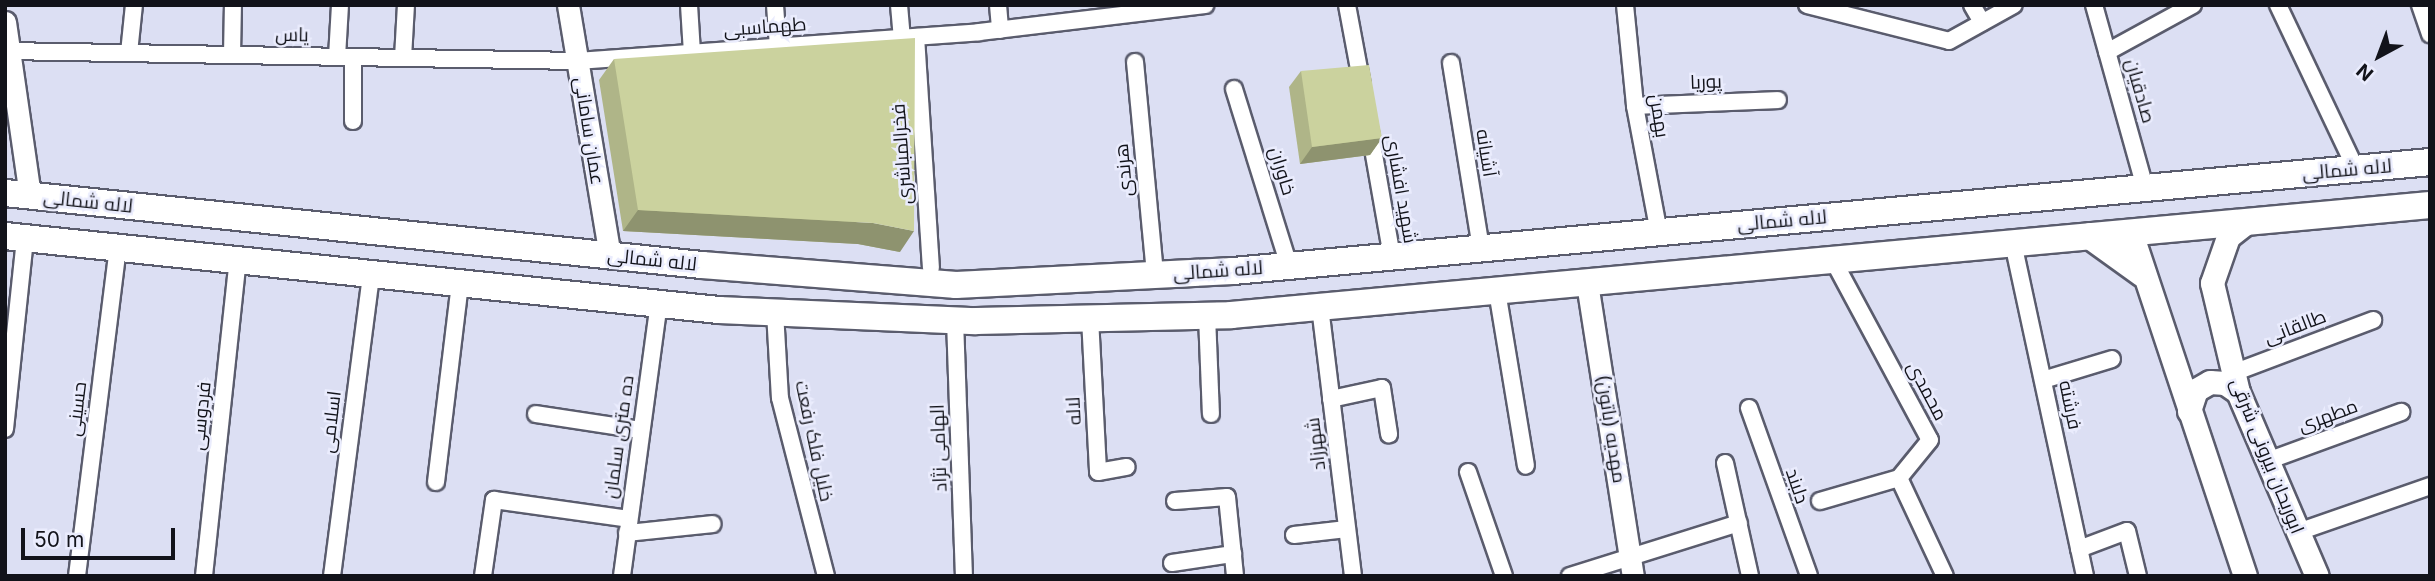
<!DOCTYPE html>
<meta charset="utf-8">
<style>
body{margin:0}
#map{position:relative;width:2435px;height:581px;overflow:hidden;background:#dcdff3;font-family:Inter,Cairo,sans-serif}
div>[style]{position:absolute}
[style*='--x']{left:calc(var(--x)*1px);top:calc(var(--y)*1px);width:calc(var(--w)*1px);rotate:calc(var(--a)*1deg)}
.roads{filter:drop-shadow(2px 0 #5a5c6d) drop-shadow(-2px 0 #5a5c6d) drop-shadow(0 2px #5a5c6d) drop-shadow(0 -2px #5a5c6d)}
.minor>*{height:16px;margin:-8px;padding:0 8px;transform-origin:8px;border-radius:8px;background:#fff}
.tertiary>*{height:21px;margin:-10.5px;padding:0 10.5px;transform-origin:10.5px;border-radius:10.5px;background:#fff}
.secondary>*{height:23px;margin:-11.5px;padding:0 11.5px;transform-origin:11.5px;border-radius:11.5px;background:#fff}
.primary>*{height:26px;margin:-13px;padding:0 13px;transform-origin:13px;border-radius:13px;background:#fff}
.wall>*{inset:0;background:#afb588}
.shaded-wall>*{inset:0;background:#8e936f}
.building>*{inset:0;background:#cbd29e}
span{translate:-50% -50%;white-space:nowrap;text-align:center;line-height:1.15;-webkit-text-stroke:5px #eaecfd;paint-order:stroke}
.street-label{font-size:19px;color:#12131a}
.frame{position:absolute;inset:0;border:7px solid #12131a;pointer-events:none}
.north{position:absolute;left:2344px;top:21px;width:70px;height:70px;-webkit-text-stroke:5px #eaecfd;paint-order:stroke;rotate:221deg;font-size:19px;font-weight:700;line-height:28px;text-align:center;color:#12131a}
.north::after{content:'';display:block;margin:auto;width:24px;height:32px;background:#12131a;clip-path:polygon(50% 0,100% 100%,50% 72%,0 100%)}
.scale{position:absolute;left:21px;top:528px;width:154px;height:32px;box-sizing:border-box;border:4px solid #12131a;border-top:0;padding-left:9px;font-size:21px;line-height:24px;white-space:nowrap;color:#12131a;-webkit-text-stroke:5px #eaecfd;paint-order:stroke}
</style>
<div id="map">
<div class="roads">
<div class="minor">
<i style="--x:689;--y:5;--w:48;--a:86.4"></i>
<i style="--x:775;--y:5;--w:42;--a:85.9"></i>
<i style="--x:899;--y:5;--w:33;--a:85"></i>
<i style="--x:998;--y:5;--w:25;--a:85"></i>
<i style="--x:1347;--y:5;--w:81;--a:79.4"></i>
<i style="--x:1625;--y:5;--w:101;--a:84.3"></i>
<i style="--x:1635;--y:106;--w:129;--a:79.3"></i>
<i style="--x:1807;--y:5;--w:146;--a:14.2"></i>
<i style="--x:1949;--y:41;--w:74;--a:-29"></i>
<i style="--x:1972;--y:5;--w:20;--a:60"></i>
<i style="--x:2094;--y:5;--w:190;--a:74.4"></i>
<i style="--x:2278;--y:5;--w:182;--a:64.6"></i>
<i style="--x:2420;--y:5;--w:31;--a:71"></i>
<i style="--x:916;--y:37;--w:231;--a:86.3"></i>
<i style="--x:5;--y:51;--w:573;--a:1"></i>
<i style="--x:578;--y:61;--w:402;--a:-4.1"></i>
<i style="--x:979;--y:32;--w:228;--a:-6.8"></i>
<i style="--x:2107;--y:52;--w:98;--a:-28.7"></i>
<i style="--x:129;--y:53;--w:48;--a:-84.1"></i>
<i style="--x:232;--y:55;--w:50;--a:-88.9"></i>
<i style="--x:337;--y:57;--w:52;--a:-86.7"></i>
<i style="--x:403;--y:58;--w:53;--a:-86.8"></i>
<i style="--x:1135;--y:62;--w:214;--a:84.6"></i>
<i style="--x:1451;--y:63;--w:188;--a:80.8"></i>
<i style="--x:1234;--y:89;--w:185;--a:72.7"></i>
<i style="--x:1635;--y:106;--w:143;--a:-2.4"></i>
<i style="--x:353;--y:121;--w:64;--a:-90"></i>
<i style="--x:1370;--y:132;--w:127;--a:80"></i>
<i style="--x:2013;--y:243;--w:341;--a:77.8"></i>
<i style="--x:1833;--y:260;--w:204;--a:61.7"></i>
<i style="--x:1930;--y:440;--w:49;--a:129.2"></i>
<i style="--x:1899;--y:478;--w:108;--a:64.9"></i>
<i style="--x:1497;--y:291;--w:177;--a:80.6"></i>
<i style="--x:1320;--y:307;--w:271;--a:83"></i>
<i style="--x:775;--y:312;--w:86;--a:86.7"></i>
<i style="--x:780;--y:398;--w:184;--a:75.5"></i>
<i style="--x:1207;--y:316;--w:98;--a:87.7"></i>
<i style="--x:1090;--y:318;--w:154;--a:87"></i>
<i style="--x:1098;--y:472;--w:29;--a:-10"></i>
<i style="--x:955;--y:320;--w:256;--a:88"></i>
<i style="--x:2233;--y:373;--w:150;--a:-20.7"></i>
<i style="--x:2043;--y:380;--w:72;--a:-16.9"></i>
<i style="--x:1331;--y:399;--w:52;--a:-12.2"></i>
<i style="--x:1382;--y:388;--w:47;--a:81.3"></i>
<i style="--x:1749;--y:408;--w:178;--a:70.3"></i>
<i style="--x:536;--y:414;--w:106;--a:8.7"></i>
<i style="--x:5;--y:429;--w:192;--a:-84"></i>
<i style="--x:2270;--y:460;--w:140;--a:-20.1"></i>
<i style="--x:1725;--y:463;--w:116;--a:77.5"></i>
<i style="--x:1468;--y:472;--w:110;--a:70.9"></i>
<i style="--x:436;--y:482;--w:200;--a:-83.1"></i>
<i style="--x:1175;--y:501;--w:52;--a:-4.4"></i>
<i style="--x:1227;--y:497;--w:79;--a:84.2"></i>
<i style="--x:1820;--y:501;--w:82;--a:-16.2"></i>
<i style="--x:2298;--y:532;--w:140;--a:-19.2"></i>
<i style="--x:627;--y:533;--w:86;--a:-6"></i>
<i style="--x:1294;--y:535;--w:53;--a:-6.5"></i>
<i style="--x:2079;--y:549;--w:51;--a:-20.6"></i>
<i style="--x:2127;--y:531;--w:46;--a:76.3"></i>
<i style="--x:1172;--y:563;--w:62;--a:-8.4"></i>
<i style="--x:77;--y:576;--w:331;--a:-82.9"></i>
<i style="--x:204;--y:576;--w:318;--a:-83.9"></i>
<i style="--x:332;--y:576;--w:305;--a:-82.6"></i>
<i style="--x:483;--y:576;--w:77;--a:-81.8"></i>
<i style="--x:494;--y:500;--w:136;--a:8"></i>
<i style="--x:622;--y:576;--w:275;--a:-82.3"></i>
<i style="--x:1570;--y:576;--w:177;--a:-17.4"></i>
</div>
<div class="tertiary">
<i style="--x:568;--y:5;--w:254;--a:80.5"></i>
<i style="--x:5;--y:22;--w:176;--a:81.8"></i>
<i style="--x:1587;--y:283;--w:297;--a:81.1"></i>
</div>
<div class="secondary">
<i style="--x:2247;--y:222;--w:24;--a:142"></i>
<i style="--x:2228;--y:237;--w:49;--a:109.2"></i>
<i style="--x:2212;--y:283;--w:112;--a:76.6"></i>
<i style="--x:2238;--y:392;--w:200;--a:66.8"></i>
<i style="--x:2131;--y:233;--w:361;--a:71.6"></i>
<i style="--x:2189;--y:411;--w:22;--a:-72"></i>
<i style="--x:2196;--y:390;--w:16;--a:-30"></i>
<i style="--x:2210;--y:382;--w:15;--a:4"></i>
<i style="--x:2225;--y:383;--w:16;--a:35"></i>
</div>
<div class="primary">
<i style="--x:5;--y:193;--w:701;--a:5.9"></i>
<i style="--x:702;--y:265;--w:255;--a:4.5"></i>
<i style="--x:956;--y:285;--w:277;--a:-2.9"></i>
<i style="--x:1233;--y:271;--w:1202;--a:-5.2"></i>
<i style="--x:5;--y:236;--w:718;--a:5.92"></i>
<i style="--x:719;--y:310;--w:257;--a:2.5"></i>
<i style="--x:976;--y:321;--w:255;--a:-1.3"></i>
<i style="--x:1231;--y:315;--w:1204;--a:-5.24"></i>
<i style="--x:2090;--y:236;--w:65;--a:35.6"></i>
</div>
</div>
<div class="wall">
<i style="clip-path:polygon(614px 59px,900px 252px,858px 244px,623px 231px,599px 80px)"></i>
<i style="clip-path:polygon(1301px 71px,1382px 138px,1370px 155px,1300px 164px,1289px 87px)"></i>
</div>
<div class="shaded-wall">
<i style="clip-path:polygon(1382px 138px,1370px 155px,1300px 164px,1312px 147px)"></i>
<i style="clip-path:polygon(638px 210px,873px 223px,914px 231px,900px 252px,858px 244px,623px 231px)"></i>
</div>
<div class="building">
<i style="clip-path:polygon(915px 38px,914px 231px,873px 223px,638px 210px,614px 59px)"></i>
<i style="clip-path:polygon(1369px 65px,1382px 138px,1312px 147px,1301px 71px)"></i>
</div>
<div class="street-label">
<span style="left:765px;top:27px;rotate:-4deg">طهماسبی</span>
<span style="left:292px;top:35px;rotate:1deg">یاس</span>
<span style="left:1706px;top:82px;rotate:-2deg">پوریا</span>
<span style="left:2140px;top:91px;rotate:74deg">صادقیان</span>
<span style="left:1659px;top:116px;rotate:81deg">بهمن</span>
<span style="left:589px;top:131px;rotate:81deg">عمان سامانی</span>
<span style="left:1486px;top:153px;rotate:81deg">آشیانه</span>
<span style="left:902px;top:154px;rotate:-94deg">فخرالمباشری</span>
<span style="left:1124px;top:170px;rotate:-95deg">هرندی</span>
<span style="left:2347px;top:170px;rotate:-5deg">لاله شمالی</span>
<span style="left:1282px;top:171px;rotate:73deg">خاوران</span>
<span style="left:1401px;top:189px;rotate:80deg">شهید افشاری</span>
<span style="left:88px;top:202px;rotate:6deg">لاله شمالی</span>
<span style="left:1782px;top:221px;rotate:-5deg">لاله شمالی</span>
<span style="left:652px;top:260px;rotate:6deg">لاله شمالی</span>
<span style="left:1218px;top:271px;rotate:-4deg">لاله شمالی</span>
<span style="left:2295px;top:327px;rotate:-21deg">طالقانی</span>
<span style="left:1927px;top:391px;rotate:62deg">محمدی</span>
<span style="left:2070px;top:405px;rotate:78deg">فرشته</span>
<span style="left:77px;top:409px;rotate:-83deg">حسینی</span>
<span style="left:1074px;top:411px;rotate:-93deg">لاله</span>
<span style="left:201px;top:416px;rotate:-84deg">فردوسی</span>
<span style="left:2328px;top:416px;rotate:-20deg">مطهری</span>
<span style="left:331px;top:422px;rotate:-83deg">اسلامی</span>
<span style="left:1611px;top:429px;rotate:81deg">مهدیه (باتون)</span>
<span style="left:619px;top:437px;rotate:-82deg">ده متری سلمان</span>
<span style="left:814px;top:441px;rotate:78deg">خلیل فلک رفعت</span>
<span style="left:1316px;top:444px;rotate:-97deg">شهرزاد</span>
<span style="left:939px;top:448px;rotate:-92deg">الهامی نژاد</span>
<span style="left:2267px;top:456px;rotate:68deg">ابوریحان بیرونی شرقی</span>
<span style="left:1797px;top:486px;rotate:71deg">دلبند</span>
</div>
<div class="frame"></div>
<div class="north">N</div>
<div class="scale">50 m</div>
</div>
